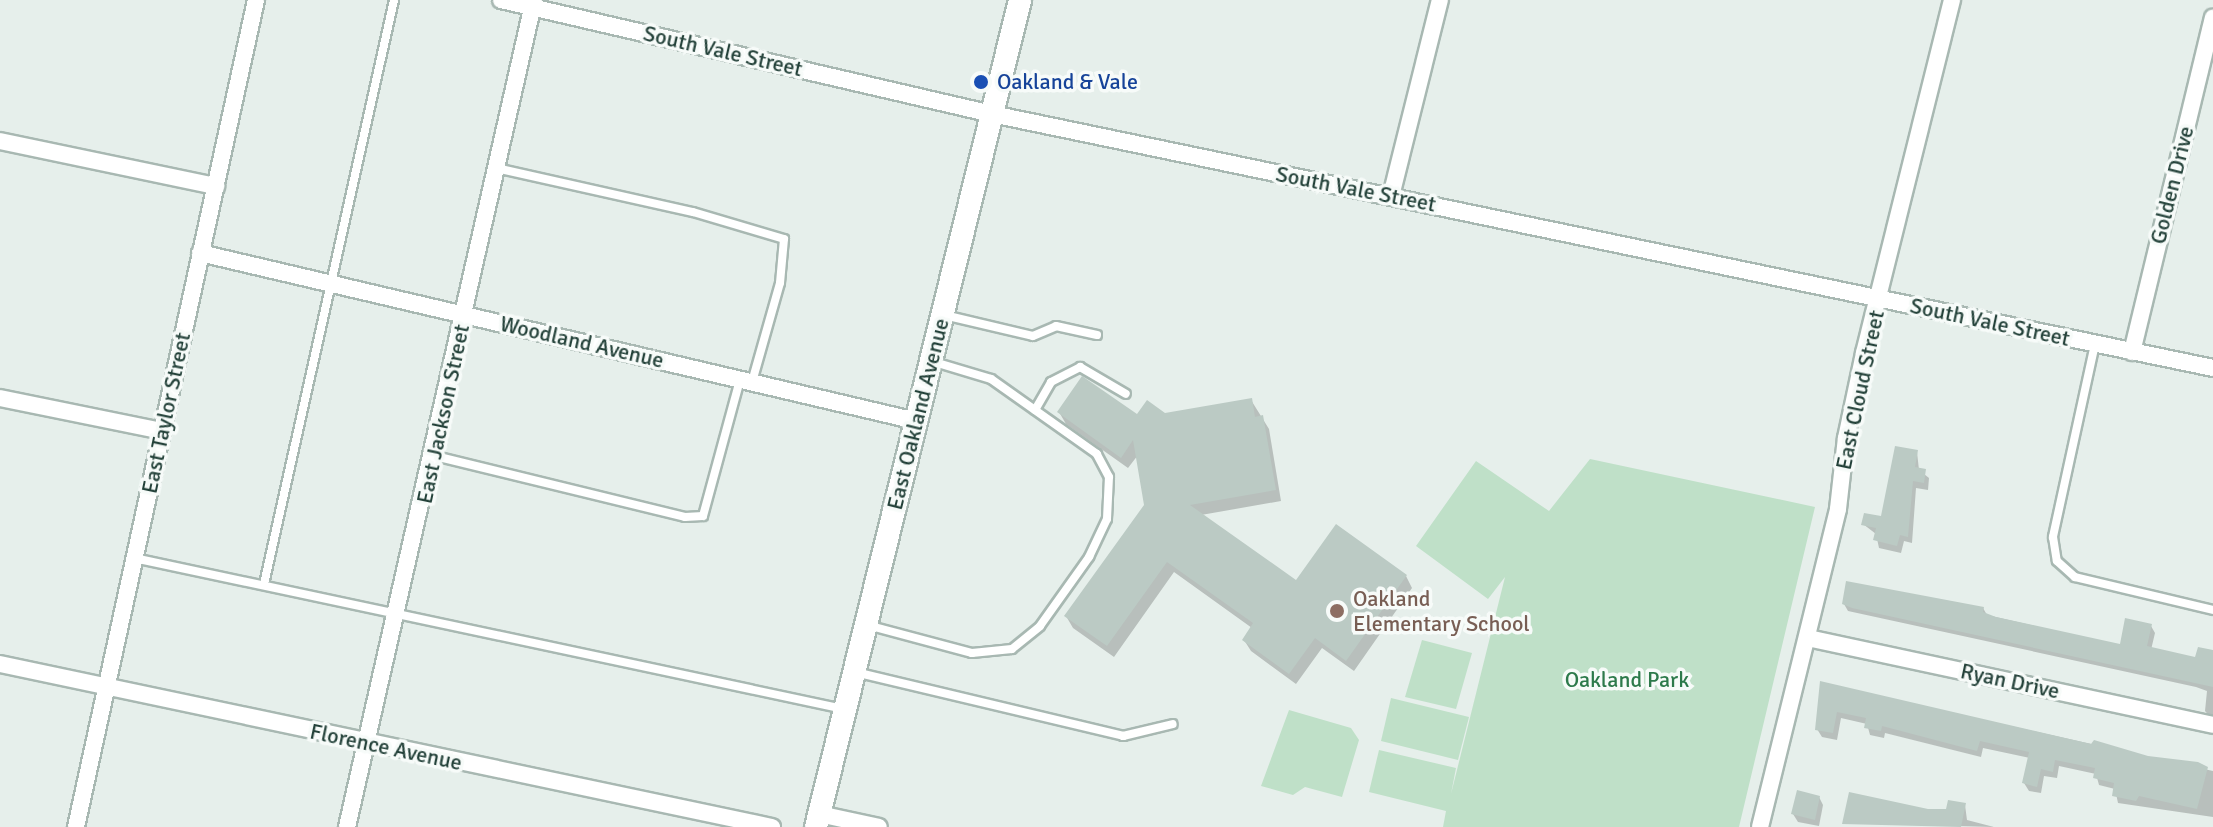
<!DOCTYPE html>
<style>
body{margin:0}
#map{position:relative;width:2213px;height:827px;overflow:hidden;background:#e6efeb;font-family:Signika,sans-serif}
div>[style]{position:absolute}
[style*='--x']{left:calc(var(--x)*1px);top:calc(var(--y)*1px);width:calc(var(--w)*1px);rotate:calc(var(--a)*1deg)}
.green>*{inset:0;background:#bfe0c8}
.shadow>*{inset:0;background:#0003}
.building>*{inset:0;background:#bbcac4}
.roads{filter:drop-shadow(2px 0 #a8b8b2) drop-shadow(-2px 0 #a8b8b2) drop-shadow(0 2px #a8b8b2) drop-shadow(0 -2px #a8b8b2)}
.service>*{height:8px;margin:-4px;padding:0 4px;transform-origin:4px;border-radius:4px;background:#fff}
.minor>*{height:16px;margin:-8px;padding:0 8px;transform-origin:8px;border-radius:8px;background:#fff}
.secondary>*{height:22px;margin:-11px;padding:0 11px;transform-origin:11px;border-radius:11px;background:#fff}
.dots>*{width:22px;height:22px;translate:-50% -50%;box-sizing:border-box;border:4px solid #f7fbf9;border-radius:50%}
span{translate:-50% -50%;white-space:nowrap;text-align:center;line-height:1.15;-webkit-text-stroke:7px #f7fbf9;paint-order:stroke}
.street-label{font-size:22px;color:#24423a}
.transit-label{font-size:22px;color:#164399}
.left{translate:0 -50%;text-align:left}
.education-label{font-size:22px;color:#785e54}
.park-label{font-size:22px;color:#2d7a4b}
</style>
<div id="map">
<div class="green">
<i style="clip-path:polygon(1590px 459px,1815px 507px,1739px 827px,1443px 827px,1446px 811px,1369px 792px,1379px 750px,1456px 768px,1451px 794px,1505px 577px,1488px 599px,1416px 546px,1476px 461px,1549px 511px)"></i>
<i style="clip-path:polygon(1422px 640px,1472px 653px,1456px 709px,1405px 697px)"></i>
<i style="clip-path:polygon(1391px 698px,1469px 717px,1458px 760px,1381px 741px)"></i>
<i style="clip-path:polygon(1289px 710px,1351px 728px,1359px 740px,1342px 797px,1305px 787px,1293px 795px,1261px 786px)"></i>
</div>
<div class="shadow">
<i style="clip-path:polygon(1251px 400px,1269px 429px,1281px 501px,1201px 515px,1297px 583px,1406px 576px,1412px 588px,1354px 671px,1322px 648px,1296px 684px,1251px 651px,1244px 640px,1252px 628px,1174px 572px,1114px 657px,1073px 628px,1066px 616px,1146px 505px,1138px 455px,1128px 468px,1066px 424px,1059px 412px,1165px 415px)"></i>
<i style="clip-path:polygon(1917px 452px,1919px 470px,1929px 478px,1928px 490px,1916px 488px,1912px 543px,1904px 541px,1901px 553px,1879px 548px,1876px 534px,1863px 524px,1883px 518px)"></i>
<i style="clip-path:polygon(1844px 604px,1983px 608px,1987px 615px,2121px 646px,2151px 626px,2155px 633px,2151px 650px,2197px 659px,2213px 652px,2213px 720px,2205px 711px,2207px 691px,2196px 687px,1848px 611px)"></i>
<i style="clip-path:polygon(1821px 684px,2213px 771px,2213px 817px,2118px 803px,2115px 789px,2099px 785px,2096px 774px,2059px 766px,2057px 778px,2044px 776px,2041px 793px,2029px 791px,2024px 783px,2030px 758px,1983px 748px,1981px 757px,1885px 733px,1884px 738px,1870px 735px,1867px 724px,1841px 718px,1837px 740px,1822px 737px,1817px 729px)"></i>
<i style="clip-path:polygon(1819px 797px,1823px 805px,1819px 826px,1798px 822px,1793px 814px)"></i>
<i style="clip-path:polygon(1965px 805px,1967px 820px,1994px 827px,1844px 823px,1948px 811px)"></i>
</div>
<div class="building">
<i style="clip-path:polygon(1082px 376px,1137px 414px,1147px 400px,1165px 413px,1252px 398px,1255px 417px,1263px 415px,1276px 490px,1190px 505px,1296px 580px,1336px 524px,1407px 575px,1346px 661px,1315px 638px,1289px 674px,1242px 640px,1253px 623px,1167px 562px,1107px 646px,1064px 616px,1144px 505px,1133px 440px,1121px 458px,1057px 412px)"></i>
<i style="clip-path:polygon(1895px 446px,1918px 450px,1915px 467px,1926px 469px,1924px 483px,1913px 481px,1908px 537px,1900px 535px,1897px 546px,1873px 540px,1876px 528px,1861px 525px,1864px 513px,1881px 516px)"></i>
<i style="clip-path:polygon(1846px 581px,1984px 607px,1983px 612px,1996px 617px,2120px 644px,2125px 618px,2152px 624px,2147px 646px,2195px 657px,2198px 647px,2213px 650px,2213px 687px,1852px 608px,1842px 604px)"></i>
<i style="clip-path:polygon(1820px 681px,2091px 744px,2094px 740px,2148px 756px,2198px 762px,2208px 767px,2197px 809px,2139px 796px,2136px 801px,2112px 796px,2114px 783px,2093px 778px,2095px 768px,2055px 760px,2053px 772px,2041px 769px,2037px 787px,2022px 783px,2029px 752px,1980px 741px,1977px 751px,1882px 726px,1881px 731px,1864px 728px,1866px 718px,1837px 712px,1833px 733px,1815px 730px)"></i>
<i style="clip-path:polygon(1797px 790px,1820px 796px,1815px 820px,1791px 814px)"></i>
<i style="clip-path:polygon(1849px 792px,1928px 809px,1946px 809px,1948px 800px,1966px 803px,1961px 827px,1842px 824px)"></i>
</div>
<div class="roads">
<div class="service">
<i style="--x:496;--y:168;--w:202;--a:12.6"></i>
<i style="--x:693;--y:212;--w:95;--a:16.5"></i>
<i style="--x:784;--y:239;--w:44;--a:95.2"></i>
<i style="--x:780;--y:283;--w:103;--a:105.8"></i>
<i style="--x:944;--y:315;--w:91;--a:13.3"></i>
<i style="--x:1033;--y:336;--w:25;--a:-23"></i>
<i style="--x:1056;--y:326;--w:42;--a:12.4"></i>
<i style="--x:2095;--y:344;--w:198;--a:102.3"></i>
<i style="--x:2053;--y:537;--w:24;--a:81"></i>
<i style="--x:2057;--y:561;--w:24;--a:42"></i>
<i style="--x:2075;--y:577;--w:142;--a:13.4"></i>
<i style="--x:1035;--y:410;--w:32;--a:-60"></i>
<i style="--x:1051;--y:382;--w:33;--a:-27"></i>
<i style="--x:1080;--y:367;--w:53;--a:30.4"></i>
<i style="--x:435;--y:456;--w:257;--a:13.7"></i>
<i style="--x:685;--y:517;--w:18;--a:-3"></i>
<i style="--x:703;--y:516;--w:141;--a:-74.8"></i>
<i style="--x:134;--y:558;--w:726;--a:12.01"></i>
<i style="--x:264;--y:584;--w:598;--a:-77.45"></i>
<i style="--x:867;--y:625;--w:109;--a:14.9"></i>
<i style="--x:972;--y:653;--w:40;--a:-5.7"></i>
<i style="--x:1012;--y:649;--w:36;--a:-39"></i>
<i style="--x:1040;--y:626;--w:85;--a:-54.6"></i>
<i style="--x:1089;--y:557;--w:42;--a:-64.7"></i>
<i style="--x:1107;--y:519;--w:42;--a:-87.3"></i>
<i style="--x:1109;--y:477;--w:26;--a:-118"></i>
<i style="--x:1097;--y:454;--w:130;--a:-144.7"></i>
<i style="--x:991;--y:379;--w:63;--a:-163.3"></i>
<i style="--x:855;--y:672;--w:276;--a:13.4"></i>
<i style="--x:1123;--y:736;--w:51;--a:-13.5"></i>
</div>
<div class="minor">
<i style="--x:501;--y:0;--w:504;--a:13.07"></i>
<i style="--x:992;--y:114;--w:1247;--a:11.75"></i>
<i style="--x:0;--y:141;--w:221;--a:11.8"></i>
<i style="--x:1391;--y:196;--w:202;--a:-76"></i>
<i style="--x:200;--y:253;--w:735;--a:13.2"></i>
<i style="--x:2132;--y:352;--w:344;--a:-76.4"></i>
<i style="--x:0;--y:398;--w:165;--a:11.5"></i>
<i style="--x:1808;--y:638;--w:414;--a:12.1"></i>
<i style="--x:0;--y:664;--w:789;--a:11.92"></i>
<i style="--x:819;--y:814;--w:61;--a:12.2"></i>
<i style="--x:76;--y:827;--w:846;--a:-77.72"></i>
<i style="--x:347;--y:827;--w:848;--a:-77.26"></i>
<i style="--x:1760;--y:827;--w:327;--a:-76.2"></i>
<i style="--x:1838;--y:509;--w:71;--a:-83.6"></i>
<i style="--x:1846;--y:438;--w:87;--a:-78"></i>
<i style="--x:1864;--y:353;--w:364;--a:-76"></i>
</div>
<div class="secondary">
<i style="--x:816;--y:827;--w:852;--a:-76.14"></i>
</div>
</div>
<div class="dots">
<i style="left:981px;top:82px;background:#1a4fb4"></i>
<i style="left:1337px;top:611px;background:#8d6e63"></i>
</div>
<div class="street-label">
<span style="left:723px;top:51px;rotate:13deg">South Vale Street</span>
<span style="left:2172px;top:185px;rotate:-76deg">Golden Drive</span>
<span style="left:1356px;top:189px;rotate:11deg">South Vale Street</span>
<span style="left:1990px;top:322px;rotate:12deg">South Vale Street</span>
<span style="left:582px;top:342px;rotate:13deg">Woodland Avenue</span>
<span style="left:1860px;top:390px;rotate:-78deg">East Cloud Street</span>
<span style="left:166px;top:413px;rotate:-78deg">East Taylor Street</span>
<span style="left:443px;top:414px;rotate:-78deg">East Jackson Street</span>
<span style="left:918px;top:414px;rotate:-76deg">East Oakland Avenue</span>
<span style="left:2010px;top:681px;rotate:12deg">Ryan Drive</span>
<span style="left:386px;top:747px;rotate:12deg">Florence Avenue</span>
</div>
<div class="transit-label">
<span class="left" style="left:997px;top:82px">Oakland &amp; Vale</span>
</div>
<div class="education-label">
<span class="left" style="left:1353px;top:611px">Oakland<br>Elementary School</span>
</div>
<div class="park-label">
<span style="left:1627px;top:680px">Oakland Park</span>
</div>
</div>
